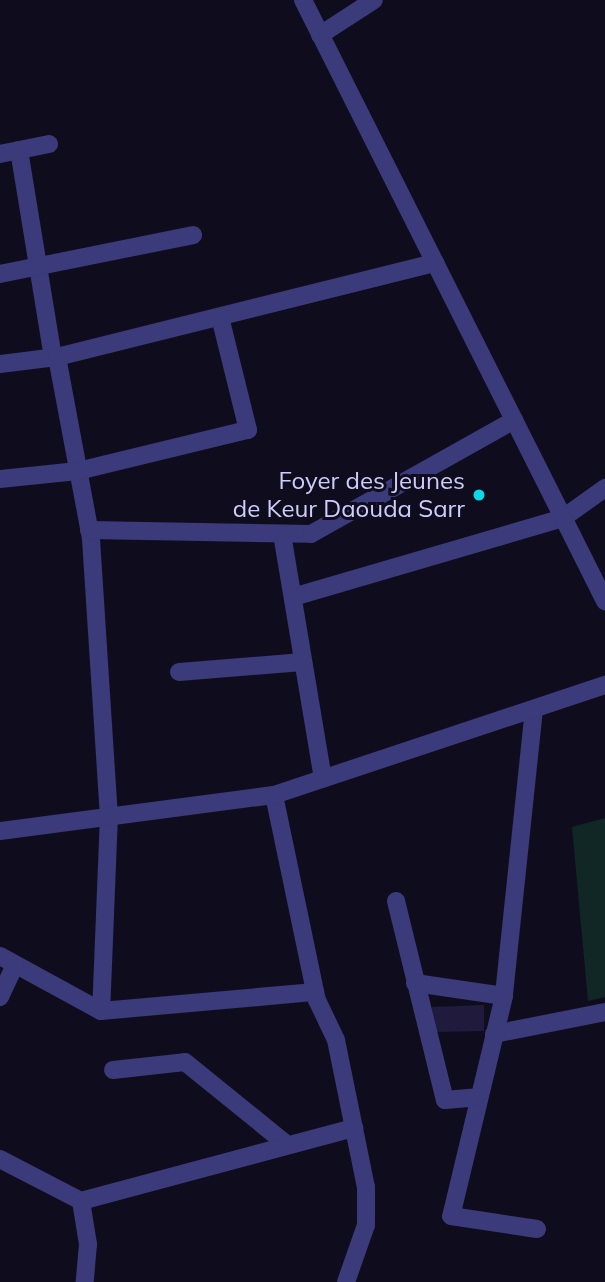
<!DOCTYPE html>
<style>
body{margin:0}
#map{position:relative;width:605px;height:1282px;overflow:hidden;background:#0f0d1d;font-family:Mulish,sans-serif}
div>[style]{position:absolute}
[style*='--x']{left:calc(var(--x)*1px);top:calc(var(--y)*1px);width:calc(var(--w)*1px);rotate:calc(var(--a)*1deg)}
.green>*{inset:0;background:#102725}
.building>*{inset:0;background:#201a3d}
.minor>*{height:18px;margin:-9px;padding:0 9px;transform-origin:9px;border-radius:9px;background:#3b3a7a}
.tertiary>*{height:18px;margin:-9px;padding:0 9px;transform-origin:9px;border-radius:9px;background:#3b3a7a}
.dots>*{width:19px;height:19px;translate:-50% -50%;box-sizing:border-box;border:4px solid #0f0d1d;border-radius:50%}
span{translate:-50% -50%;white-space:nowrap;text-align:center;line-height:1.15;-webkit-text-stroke:6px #0f0d1d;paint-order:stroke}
.poi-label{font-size:24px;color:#d0cbfc}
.right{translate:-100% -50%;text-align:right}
</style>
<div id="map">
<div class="green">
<i style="clip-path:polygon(605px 818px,605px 997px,588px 1001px,572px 827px)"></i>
</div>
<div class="building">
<i style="clip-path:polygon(484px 1005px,484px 1031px,433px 1032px,432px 1007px)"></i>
</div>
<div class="minor">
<i style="--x:320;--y:35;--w:64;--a:-32.9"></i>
<i style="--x:19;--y:150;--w:211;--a:80.7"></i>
<i style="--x:0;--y:154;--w:50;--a:-11.5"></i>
<i style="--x:0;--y:274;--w:197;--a:-11.4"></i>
<i style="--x:57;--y:357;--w:185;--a:79.4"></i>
<i style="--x:91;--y:539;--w:277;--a:86.3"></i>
<i style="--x:109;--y:815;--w:196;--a:92.3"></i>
<i style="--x:0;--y:364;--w:57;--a:-7"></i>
<i style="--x:57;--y:357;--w:390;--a:-14"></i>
<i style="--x:0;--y:479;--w:78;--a:-5.9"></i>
<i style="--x:78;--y:471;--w:175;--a:-13.6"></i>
<i style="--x:248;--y:430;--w:116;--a:-103.9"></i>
<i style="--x:89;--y:530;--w:222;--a:1"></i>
<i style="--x:311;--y:534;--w:233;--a:-29.3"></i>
<i style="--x:282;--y:534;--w:248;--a:80.5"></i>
<i style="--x:293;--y:597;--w:281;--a:-16.3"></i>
<i style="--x:563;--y:518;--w:52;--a:-35.5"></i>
<i style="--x:179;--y:672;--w:124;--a:-4.6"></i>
<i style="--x:534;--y:709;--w:289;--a:96"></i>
<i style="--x:504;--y:996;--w:226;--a:103.5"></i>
<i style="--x:451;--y:1216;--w:87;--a:8.6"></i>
<i style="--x:274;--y:795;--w:209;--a:78.2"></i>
<i style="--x:317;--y:1000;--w:44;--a:64.6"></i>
<i style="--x:336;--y:1040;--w:150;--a:78.5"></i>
<i style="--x:366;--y:1187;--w:38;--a:90"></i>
<i style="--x:366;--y:1225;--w:60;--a:109.3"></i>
<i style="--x:0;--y:831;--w:276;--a:-7.5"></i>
<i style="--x:274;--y:795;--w:349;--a:-18.4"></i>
<i style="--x:396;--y:901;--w:205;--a:76.2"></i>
<i style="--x:445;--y:1100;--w:32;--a:-5"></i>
<i style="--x:0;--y:956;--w:115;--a:28.6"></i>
<i style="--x:101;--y:1011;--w:215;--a:-5.1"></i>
<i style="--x:415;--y:983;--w:90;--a:8.3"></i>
<i style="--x:0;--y:997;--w:35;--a:-65"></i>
<i style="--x:494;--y:1034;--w:113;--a:-11.2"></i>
<i style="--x:113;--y:1070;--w:72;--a:-6.3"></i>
<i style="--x:185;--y:1062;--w:129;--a:39"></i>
<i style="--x:0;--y:1159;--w:91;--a:27.4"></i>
<i style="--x:81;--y:1201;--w:283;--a:-15"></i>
<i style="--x:81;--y:1201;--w:44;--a:80.8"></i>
<i style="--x:88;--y:1244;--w:38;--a:95"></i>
</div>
<div class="tertiary">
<i style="--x:303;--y:0;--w:673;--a:63.32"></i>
</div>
<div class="dots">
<i style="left:479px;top:495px;background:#0bd8e8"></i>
</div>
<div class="poi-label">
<span class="right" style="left:465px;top:495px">Foyer des Jeunes<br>de Keur Daouda Sarr</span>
</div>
</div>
